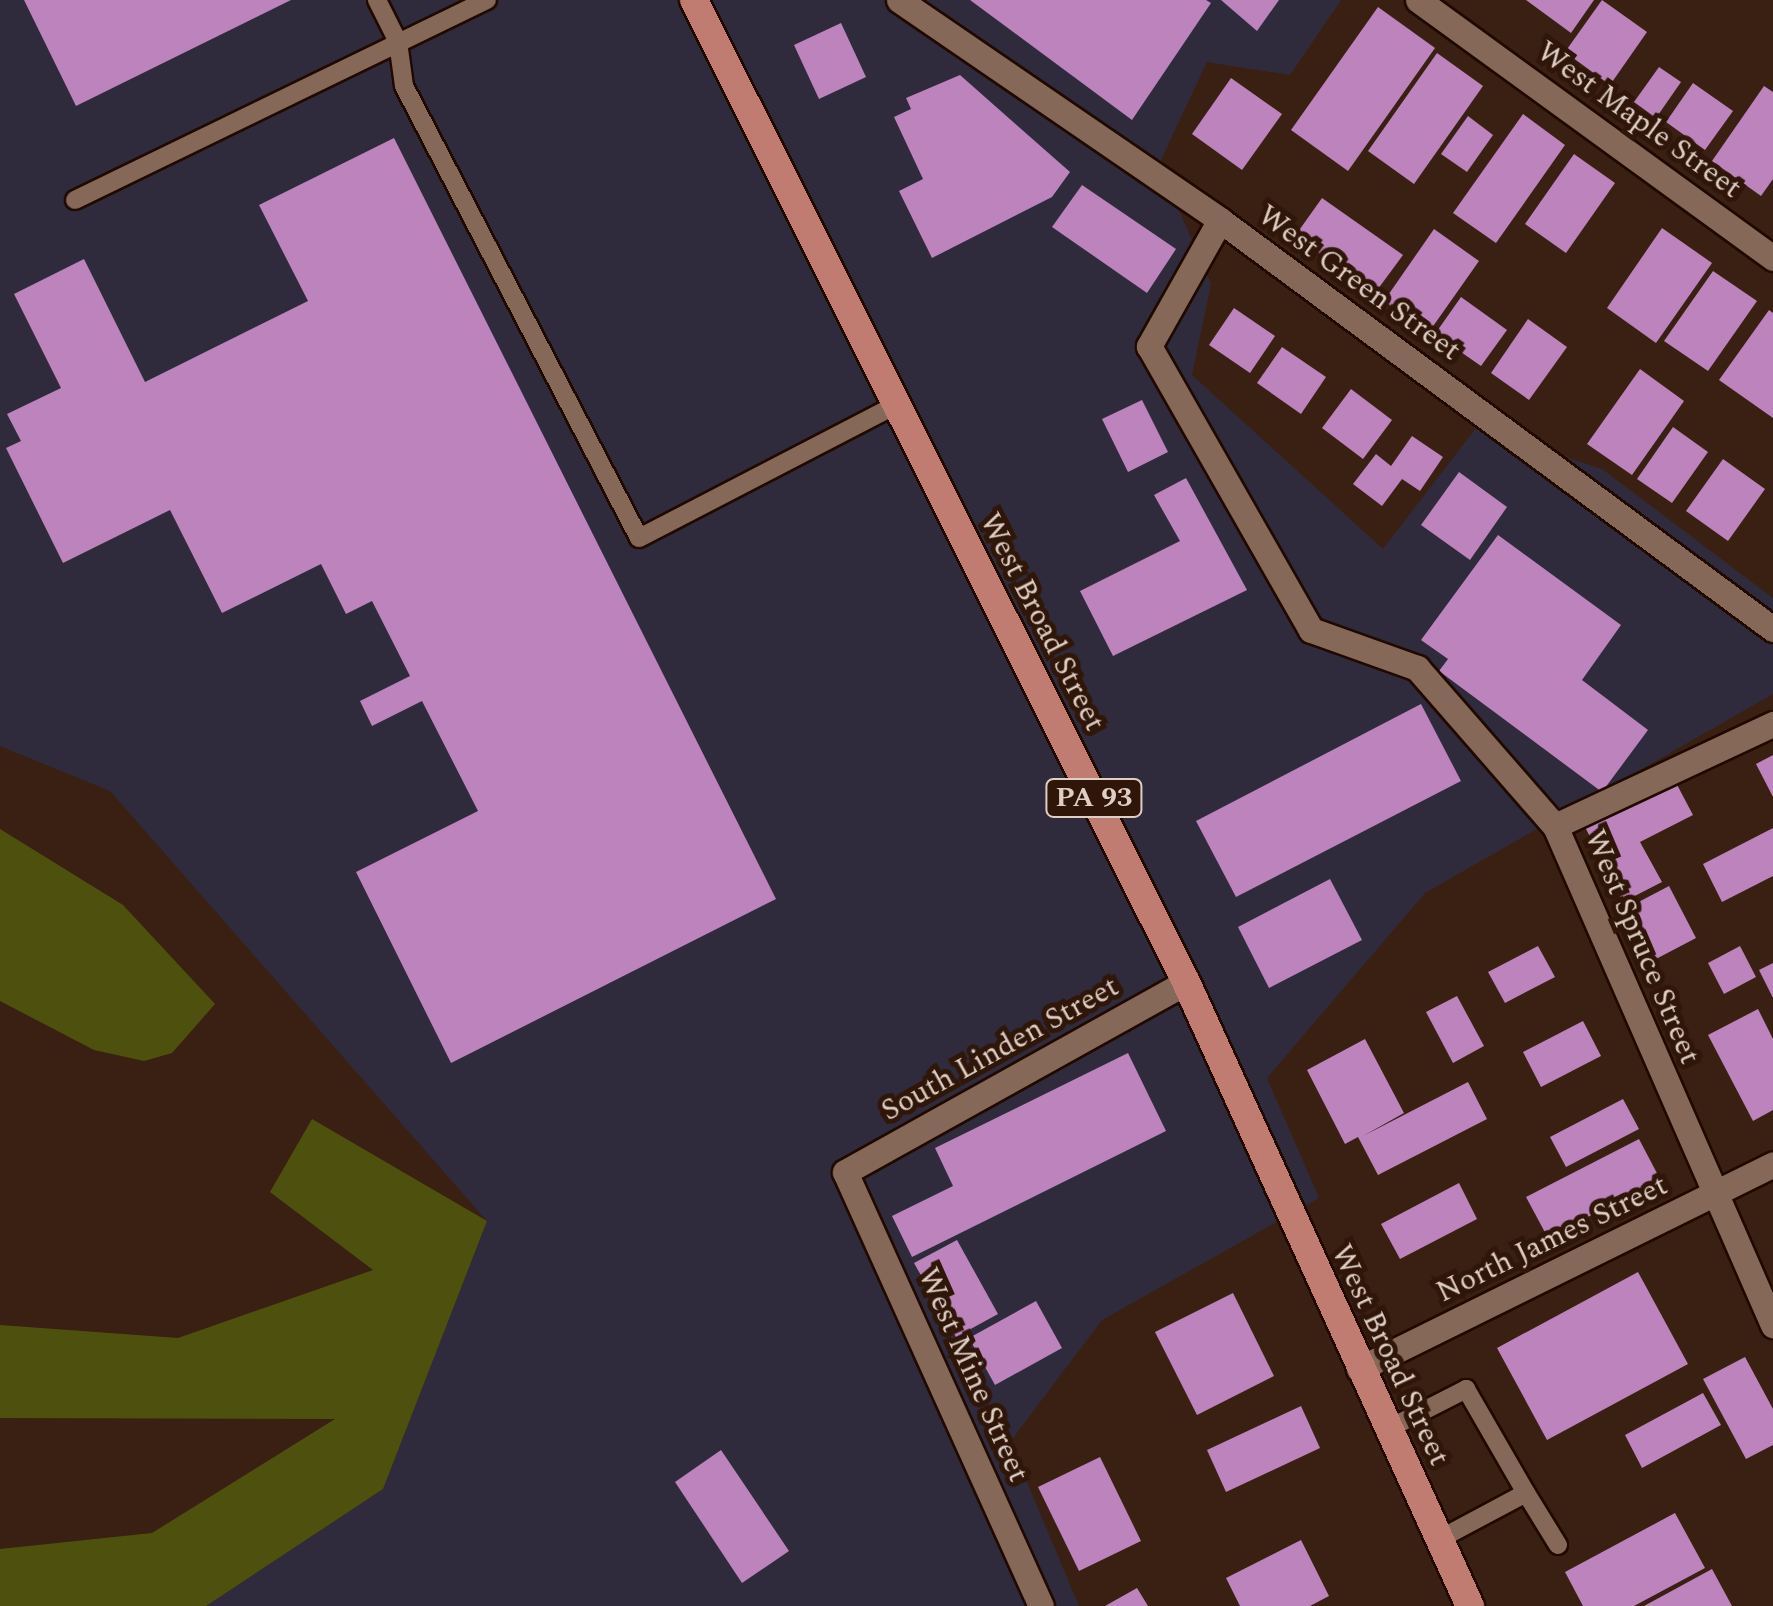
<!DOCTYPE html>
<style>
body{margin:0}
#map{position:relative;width:1773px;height:1606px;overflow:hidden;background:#392012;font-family:Spectral,serif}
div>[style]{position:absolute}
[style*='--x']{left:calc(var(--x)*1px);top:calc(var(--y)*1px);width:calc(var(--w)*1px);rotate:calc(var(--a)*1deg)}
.commercial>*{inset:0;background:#302b3c}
.green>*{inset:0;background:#4e510e}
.building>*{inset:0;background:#bc83bd}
.roads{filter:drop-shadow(2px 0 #1f0900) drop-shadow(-2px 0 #1f0900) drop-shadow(0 2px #1f0900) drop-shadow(0 -2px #1f0900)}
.service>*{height:18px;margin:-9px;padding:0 9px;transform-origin:9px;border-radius:9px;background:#866858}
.minor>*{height:25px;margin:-12.5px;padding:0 12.5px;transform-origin:12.5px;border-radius:12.5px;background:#866858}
.trunk>*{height:28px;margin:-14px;padding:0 14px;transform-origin:14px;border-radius:14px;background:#c07c71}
span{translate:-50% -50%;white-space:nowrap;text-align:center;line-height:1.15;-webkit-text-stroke:10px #2f1609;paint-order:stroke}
.shield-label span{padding:2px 8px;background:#2f1609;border:2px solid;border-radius:8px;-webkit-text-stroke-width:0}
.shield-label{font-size:28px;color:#dfcec5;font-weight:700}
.street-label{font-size:30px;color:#dfcec5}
</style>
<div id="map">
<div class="commercial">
<i style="clip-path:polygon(0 0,1341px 0,1290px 75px,1207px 62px,1159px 164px,1211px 284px,1192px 375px,1383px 549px,1476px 428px,1602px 469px,1773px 598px,1773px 694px,1425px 893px,1267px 1078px,1319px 1198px,1102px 1320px,1010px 1442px,1079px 1606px,206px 1606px,383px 1489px,487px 1221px,110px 791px,0 746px)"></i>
</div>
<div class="green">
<i style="clip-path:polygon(0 829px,123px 905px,215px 1004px,172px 1053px,144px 1061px,94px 1050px,0 1001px)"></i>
<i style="clip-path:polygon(312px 1119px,487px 1221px,383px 1489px,206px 1606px,0 1606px,0 1549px,152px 1533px,335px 1419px,0 1418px,0 1325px,178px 1338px,373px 1270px,270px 1192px)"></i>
</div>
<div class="building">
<i style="clip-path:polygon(24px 0,291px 0,76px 106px)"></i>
<i style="clip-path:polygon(970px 0,1206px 0,1211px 3px,1132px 120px)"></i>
<i style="clip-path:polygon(1221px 0,1279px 0,1257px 31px)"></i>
<i style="clip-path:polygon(1526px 0,1594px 0,1571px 33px)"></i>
<i style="clip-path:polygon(1602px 0,1647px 32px,1610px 85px,1565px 52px)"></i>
<i style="clip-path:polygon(1378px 7px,1435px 48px,1348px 171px,1291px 130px)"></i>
<i style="clip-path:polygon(841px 23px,866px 77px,819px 99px,794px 45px)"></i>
<i style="clip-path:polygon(1437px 53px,1483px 86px,1414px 184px,1368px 151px)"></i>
<i style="clip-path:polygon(1659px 67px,1681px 82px,1656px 118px,1634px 102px)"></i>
<i style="clip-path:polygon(960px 75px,1070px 172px,1052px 197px,932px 258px,899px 191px,923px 179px,894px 117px,911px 109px,906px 98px)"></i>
<i style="clip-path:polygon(1231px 78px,1282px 114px,1242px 170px,1192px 134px)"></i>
<i style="clip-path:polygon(1693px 83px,1733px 111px,1705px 150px,1666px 122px)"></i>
<i style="clip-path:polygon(1764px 86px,1773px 92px,1773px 179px,1761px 196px,1712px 161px)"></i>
<i style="clip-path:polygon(1523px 114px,1565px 145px,1496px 243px,1453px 213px)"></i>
<i style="clip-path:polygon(1468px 116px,1493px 135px,1467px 172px,1441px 154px)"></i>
<i style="clip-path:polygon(394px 138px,776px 899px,451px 1063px,356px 872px,478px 811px,422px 701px,372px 726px,360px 701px,410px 676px,372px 601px,346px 614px,321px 564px,222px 613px,170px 510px,63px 563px,6px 448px,21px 441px,7px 414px,61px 388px,14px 294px,84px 259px,145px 382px,308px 301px,259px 205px)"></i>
<i style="clip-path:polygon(1574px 154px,1615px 183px,1566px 253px,1525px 224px)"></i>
<i style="clip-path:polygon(1082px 185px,1176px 249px,1147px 293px,1052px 227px)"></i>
<i style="clip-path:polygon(1322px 198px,1403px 255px,1375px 293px,1295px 236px)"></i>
<i style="clip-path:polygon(1662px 228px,1712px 263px,1656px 343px,1607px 308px)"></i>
<i style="clip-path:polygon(1434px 229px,1479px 261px,1429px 332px,1384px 301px)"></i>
<i style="clip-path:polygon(1713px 271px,1757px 301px,1708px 371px,1664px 341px)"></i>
<i style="clip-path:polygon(1461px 297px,1507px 330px,1481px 366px,1435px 334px)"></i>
<i style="clip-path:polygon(1234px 308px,1275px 336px,1250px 373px,1209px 345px)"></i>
<i style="clip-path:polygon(1769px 310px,1773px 313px,1773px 418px,1719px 380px)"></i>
<i style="clip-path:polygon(1528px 319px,1567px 347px,1529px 400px,1491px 373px)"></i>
<i style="clip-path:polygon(1282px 347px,1326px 377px,1301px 414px,1257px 383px)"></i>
<i style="clip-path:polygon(1640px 369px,1684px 401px,1632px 475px,1587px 444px)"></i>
<i style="clip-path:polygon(1351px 389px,1392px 420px,1363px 459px,1322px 428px)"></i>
<i style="clip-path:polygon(1142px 400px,1168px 452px,1128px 472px,1102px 419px)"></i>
<i style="clip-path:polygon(1673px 427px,1708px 452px,1672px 503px,1637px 479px)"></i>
<i style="clip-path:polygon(1412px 436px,1443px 457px,1420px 491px,1402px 479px,1382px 506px,1353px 484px,1376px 454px,1391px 466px)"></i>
<i style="clip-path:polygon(1723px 459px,1765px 489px,1728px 541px,1686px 511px)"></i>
<i style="clip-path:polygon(1459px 472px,1507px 507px,1470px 560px,1421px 525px)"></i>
<i style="clip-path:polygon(1186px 478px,1247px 590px,1113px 656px,1080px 591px,1180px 541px,1154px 495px)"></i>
<i style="clip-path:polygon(1498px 535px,1621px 625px,1582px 680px,1648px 730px,1602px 792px,1439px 671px,1448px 659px,1421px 640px)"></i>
<i style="clip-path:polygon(1421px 704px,1461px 781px,1236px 897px,1196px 821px)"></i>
<i style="clip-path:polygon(1773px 755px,1773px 797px,1756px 764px)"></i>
<i style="clip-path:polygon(1674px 779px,1693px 815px,1640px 842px,1662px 882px,1623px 902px,1584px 825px)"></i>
<i style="clip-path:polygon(1773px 828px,1773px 876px,1722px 902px,1703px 864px)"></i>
<i style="clip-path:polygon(1330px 879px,1362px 940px,1269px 988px,1238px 927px)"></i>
<i style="clip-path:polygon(1669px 886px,1696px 938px,1656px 959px,1629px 907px)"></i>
<i style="clip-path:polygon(1538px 946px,1555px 977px,1505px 1003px,1488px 972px)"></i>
<i style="clip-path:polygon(1740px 946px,1756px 977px,1724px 994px,1708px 963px)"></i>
<i style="clip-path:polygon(1773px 963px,1773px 998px,1759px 970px)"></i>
<i style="clip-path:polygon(1457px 996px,1484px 1046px,1453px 1063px,1426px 1012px)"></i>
<i style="clip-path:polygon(1758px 1009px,1773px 1039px,1773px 1110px,1753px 1121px,1708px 1035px)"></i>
<i style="clip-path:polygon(1583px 1021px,1601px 1056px,1541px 1087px,1523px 1052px)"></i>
<i style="clip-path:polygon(1365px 1039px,1404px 1113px,1363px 1136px,1468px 1082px,1487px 1119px,1378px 1175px,1358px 1137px,1345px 1144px,1307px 1070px)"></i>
<i style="clip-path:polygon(1128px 1053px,1166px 1131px,912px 1257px,892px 1216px,953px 1186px,935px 1148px)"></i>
<i style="clip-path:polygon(1623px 1099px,1639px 1129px,1566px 1167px,1550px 1137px)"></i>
<i style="clip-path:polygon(1639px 1139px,1660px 1179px,1548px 1238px,1526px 1197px)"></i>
<i style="clip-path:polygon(1459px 1183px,1477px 1219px,1400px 1259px,1381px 1224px)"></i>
<i style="clip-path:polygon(957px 1240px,998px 1314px,956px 1337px,914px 1263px)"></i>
<i style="clip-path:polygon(1638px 1272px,1688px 1364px,1547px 1440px,1497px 1348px)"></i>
<i style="clip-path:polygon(1233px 1293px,1274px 1376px,1197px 1415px,1155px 1332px)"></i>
<i style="clip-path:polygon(1036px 1301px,1062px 1348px,995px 1385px,969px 1338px)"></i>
<i style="clip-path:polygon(1745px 1357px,1773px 1409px,1773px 1445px,1746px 1459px,1703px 1379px)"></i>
<i style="clip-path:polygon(1703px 1393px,1721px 1425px,1642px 1468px,1625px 1435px)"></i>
<i style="clip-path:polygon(1301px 1406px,1320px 1448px,1226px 1492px,1207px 1450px)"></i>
<i style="clip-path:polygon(721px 1450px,789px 1551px,742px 1583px,675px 1482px)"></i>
<i style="clip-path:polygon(1100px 1457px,1141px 1541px,1079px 1571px,1038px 1487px)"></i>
<i style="clip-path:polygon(1675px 1513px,1705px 1568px,1634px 1606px,1583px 1606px,1565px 1572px)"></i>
<i style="clip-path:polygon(1301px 1540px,1329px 1596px,1310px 1606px,1240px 1606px,1226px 1578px)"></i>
<i style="clip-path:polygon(1712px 1569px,1732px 1606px,1644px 1606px)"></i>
<i style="clip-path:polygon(1137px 1588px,1148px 1606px,1105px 1606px)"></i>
</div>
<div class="roads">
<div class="service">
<i style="--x:377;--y:0;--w:47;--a:63.4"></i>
<i style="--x:398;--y:42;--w:44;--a:82.2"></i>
<i style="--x:404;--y:86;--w:509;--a:62.53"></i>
<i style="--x:639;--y:538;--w:291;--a:-27.4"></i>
<i style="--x:75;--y:200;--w:458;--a:-25.9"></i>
<i style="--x:1388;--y:1429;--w:88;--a:-27.1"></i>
<i style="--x:1466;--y:1389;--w:120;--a:60"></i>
<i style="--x:1526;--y:1493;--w:98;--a:151.9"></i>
<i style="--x:1526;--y:1493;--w:61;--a:58.4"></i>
</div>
<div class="minor">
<i style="--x:899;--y:0;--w:389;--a:34.4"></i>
<i style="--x:1220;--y:220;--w:688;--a:36.49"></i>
<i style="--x:1418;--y:0;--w:439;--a:36"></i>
<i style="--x:1220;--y:220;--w:145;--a:119.4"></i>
<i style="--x:1149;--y:346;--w:327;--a:60.3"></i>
<i style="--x:1311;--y:630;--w:113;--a:19.7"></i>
<i style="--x:1417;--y:668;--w:210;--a:48.9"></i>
<i style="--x:1555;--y:826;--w:545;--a:66.4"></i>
<i style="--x:1555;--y:826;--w:241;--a:-25.1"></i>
<i style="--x:1359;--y:1369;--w:462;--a:-26.3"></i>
<i style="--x:1041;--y:1606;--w:476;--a:-114.3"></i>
<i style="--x:845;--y:1172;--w:390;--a:-29.1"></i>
</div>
<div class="trunk">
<i style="--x:694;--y:0;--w:1098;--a:63.39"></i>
<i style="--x:1186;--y:982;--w:686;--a:65.53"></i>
</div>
</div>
<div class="shield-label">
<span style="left:1094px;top:798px">PA 93</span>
</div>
<div class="street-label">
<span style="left:1639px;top:120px;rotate:36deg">West Maple Street</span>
<span style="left:1359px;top:283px;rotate:36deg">West Green Street</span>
<span style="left:1042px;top:622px;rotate:63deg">West Broad Street</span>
<span style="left:1642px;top:947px;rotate:67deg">West Spruce Street</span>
<span style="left:1000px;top:1049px;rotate:-29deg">South Linden Street</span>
<span style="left:1552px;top:1239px;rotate:-26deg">North James Street</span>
<span style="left:1390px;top:1355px;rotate:65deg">West Broad Street</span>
<span style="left:973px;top:1375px;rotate:66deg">West Mine Street</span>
</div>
</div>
